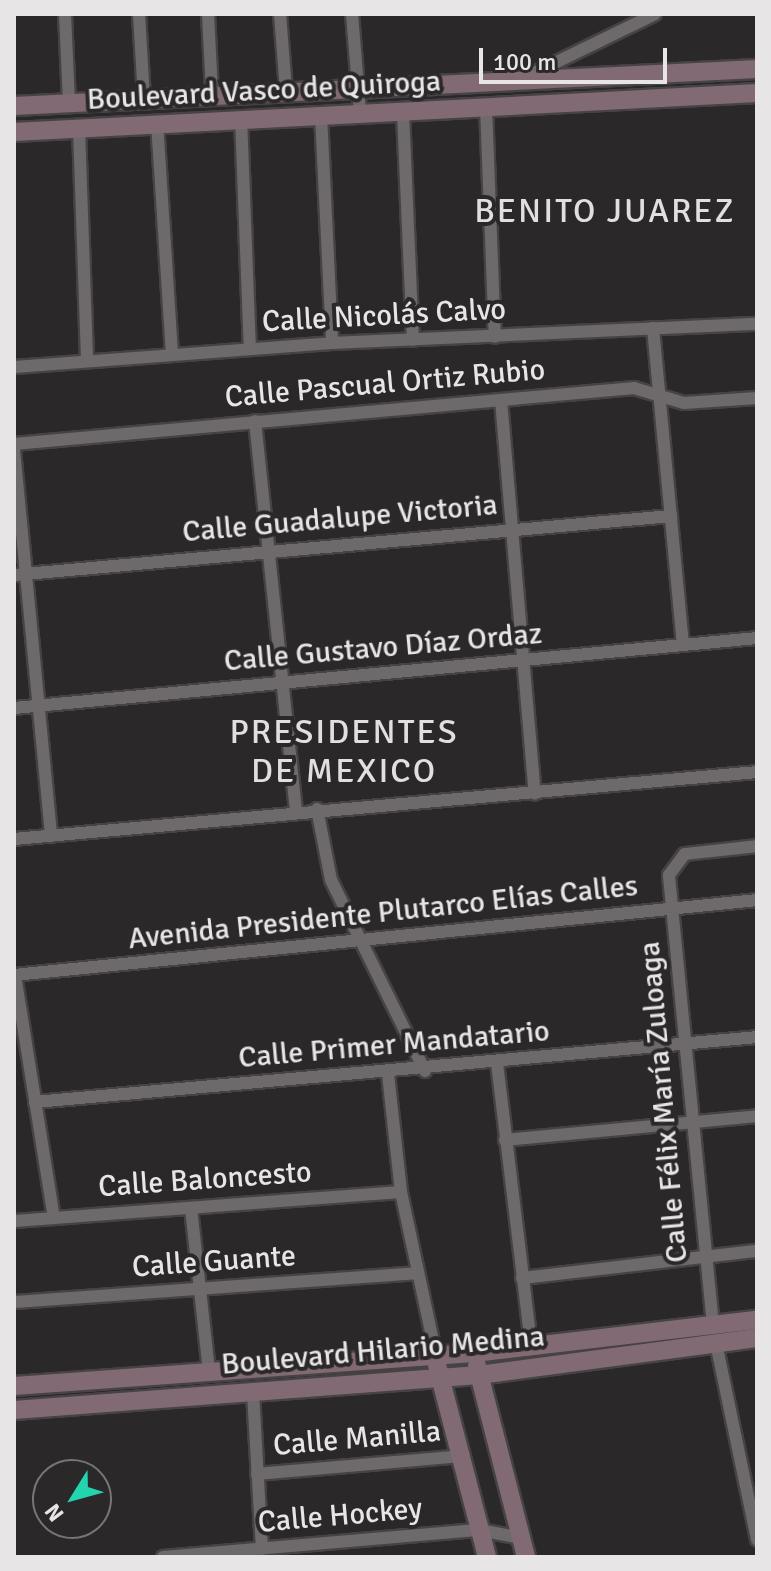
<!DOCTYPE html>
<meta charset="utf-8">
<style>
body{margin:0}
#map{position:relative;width:771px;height:1571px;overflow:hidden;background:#2b2829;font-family:Signika,sans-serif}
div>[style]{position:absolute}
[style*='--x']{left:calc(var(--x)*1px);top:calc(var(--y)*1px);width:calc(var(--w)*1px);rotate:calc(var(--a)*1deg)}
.roads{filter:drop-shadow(2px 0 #464344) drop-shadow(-2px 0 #464344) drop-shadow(0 2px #464344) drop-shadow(0 -2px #464344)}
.street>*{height:12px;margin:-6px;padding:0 6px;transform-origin:6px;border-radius:6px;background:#6e6a6c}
.secondary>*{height:18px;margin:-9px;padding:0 9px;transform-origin:9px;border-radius:9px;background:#826a74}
span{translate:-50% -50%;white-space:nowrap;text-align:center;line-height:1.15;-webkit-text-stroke:8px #2b2829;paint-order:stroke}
.street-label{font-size:30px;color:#e7e5e5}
.quarter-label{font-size:34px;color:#e3dfe0;letter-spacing:2px}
.frame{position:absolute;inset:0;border:16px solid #e7e5e5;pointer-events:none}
.north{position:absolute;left:32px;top:1459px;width:80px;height:80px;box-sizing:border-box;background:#2b2829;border:2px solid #767474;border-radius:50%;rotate:233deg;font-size:22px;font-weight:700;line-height:32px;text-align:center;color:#e7e5e5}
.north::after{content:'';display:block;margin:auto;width:28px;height:36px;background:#23d5af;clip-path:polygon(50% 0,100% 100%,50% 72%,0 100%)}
.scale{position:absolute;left:479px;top:48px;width:188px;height:36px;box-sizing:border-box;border:4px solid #e7e5e5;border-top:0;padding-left:10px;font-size:24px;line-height:28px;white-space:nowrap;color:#e7e5e5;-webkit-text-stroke:6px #2b2829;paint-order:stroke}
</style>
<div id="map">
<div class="roads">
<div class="street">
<i style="--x:65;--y:14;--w:89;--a:87.4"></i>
<i style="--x:139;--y:14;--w:85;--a:86.6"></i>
<i style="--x:208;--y:14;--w:80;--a:87.1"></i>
<i style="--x:280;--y:14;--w:77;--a:85.5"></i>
<i style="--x:352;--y:14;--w:98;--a:85.3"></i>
<i style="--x:528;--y:76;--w:141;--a:-26"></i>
<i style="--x:486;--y:107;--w:230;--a:87.8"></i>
<i style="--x:403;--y:113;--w:227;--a:87.5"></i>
<i style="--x:321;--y:115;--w:228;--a:87.2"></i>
<i style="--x:241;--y:118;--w:231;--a:87.8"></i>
<i style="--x:157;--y:122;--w:232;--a:86.3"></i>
<i style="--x:79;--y:129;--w:231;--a:88"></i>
<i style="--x:653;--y:328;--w:317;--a:84.6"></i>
<i style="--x:14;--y:367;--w:319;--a:-4.3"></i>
<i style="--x:332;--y:343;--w:425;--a:-2.6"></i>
<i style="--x:501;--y:400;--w:395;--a:85.1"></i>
<i style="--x:255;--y:421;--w:391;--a:84"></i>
<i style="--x:14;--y:444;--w:623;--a:-5.16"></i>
<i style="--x:634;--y:388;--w:52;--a:16.7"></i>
<i style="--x:684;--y:403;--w:73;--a:-3.9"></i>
<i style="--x:14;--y:450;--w:388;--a:84.5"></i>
<i style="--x:14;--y:575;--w:660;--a:-5.13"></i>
<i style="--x:14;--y:708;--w:746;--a:-5.38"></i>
<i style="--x:317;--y:809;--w:72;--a:78.8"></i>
<i style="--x:331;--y:880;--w:213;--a:63.8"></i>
<i style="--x:14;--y:839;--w:746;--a:-5.15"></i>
<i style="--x:14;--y:975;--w:747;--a:-5.76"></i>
<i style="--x:15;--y:975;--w:246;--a:80.9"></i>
<i style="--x:497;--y:1063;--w:285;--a:83.1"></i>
<i style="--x:388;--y:1074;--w:119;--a:83.7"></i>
<i style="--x:401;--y:1192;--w:167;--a:77.9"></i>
<i style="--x:35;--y:1102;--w:725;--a:-5.14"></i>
<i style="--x:505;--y:1140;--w:253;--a:-5.4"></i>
<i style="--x:191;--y:1208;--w:164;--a:83.7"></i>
<i style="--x:14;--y:1221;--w:388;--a:-4.3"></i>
<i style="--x:522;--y:1278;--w:237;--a:-6.6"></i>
<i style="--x:14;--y:1302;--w:404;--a:-4.1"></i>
<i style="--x:713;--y:1325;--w:452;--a:-95.6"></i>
<i style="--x:669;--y:875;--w:26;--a:-53"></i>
<i style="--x:685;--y:854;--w:72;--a:-6.3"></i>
<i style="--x:716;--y:1343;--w:201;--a:78.2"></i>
<i style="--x:253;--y:1393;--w:156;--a:86.7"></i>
<i style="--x:257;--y:1474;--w:205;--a:-5"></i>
<i style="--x:163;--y:1557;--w:318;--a:-4.9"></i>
<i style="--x:480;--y:1530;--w:42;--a:11"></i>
</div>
<div class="secondary">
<i style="--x:14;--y:106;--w:744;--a:-2.85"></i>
<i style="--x:14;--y:132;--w:744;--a:-3"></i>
<i style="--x:437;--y:1365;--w:198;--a:75.4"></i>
<i style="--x:477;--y:1366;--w:197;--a:75.6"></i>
<i style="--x:14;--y:1386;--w:461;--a:-4.1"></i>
<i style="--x:474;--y:1353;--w:285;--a:-6.7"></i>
<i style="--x:14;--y:1410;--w:466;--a:-4.3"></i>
<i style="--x:479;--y:1375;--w:280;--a:-7.6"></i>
</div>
</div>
<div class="street-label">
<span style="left:264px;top:91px;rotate:-3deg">Boulevard Vasco de Quiroga</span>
<span style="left:384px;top:316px;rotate:-3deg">Calle Nicolás Calvo</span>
<span style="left:385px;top:384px;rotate:-5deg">Calle Pascual Ortiz Rubio</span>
<span style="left:340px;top:519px;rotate:-5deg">Calle Guadalupe Victoria</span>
<span style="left:383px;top:648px;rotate:-5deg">Calle Gustavo Díaz Ordaz</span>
<span style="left:383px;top:913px;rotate:-6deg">Avenida Presidente Plutarco Elías Calles</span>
<span style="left:394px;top:1045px;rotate:-5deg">Calle Primer Mandatario</span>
<span style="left:664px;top:1102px;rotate:-95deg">Calle Félix María Zuloaga</span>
<span style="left:205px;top:1180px;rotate:-4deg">Calle Baloncesto</span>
<span style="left:214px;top:1262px;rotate:-4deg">Calle Guante</span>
<span style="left:383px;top:1351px;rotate:-5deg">Boulevard Hilario Medina</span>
<span style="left:357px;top:1439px;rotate:-5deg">Calle Manilla</span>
<span style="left:340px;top:1516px;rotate:-5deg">Calle Hockey</span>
</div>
<div class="quarter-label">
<span style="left:605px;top:212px">BENITO JUAREZ</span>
<span style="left:344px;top:752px">PRESIDENTES<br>DE MEXICO</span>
</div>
<div class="frame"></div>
<div class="north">N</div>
<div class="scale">100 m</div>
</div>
